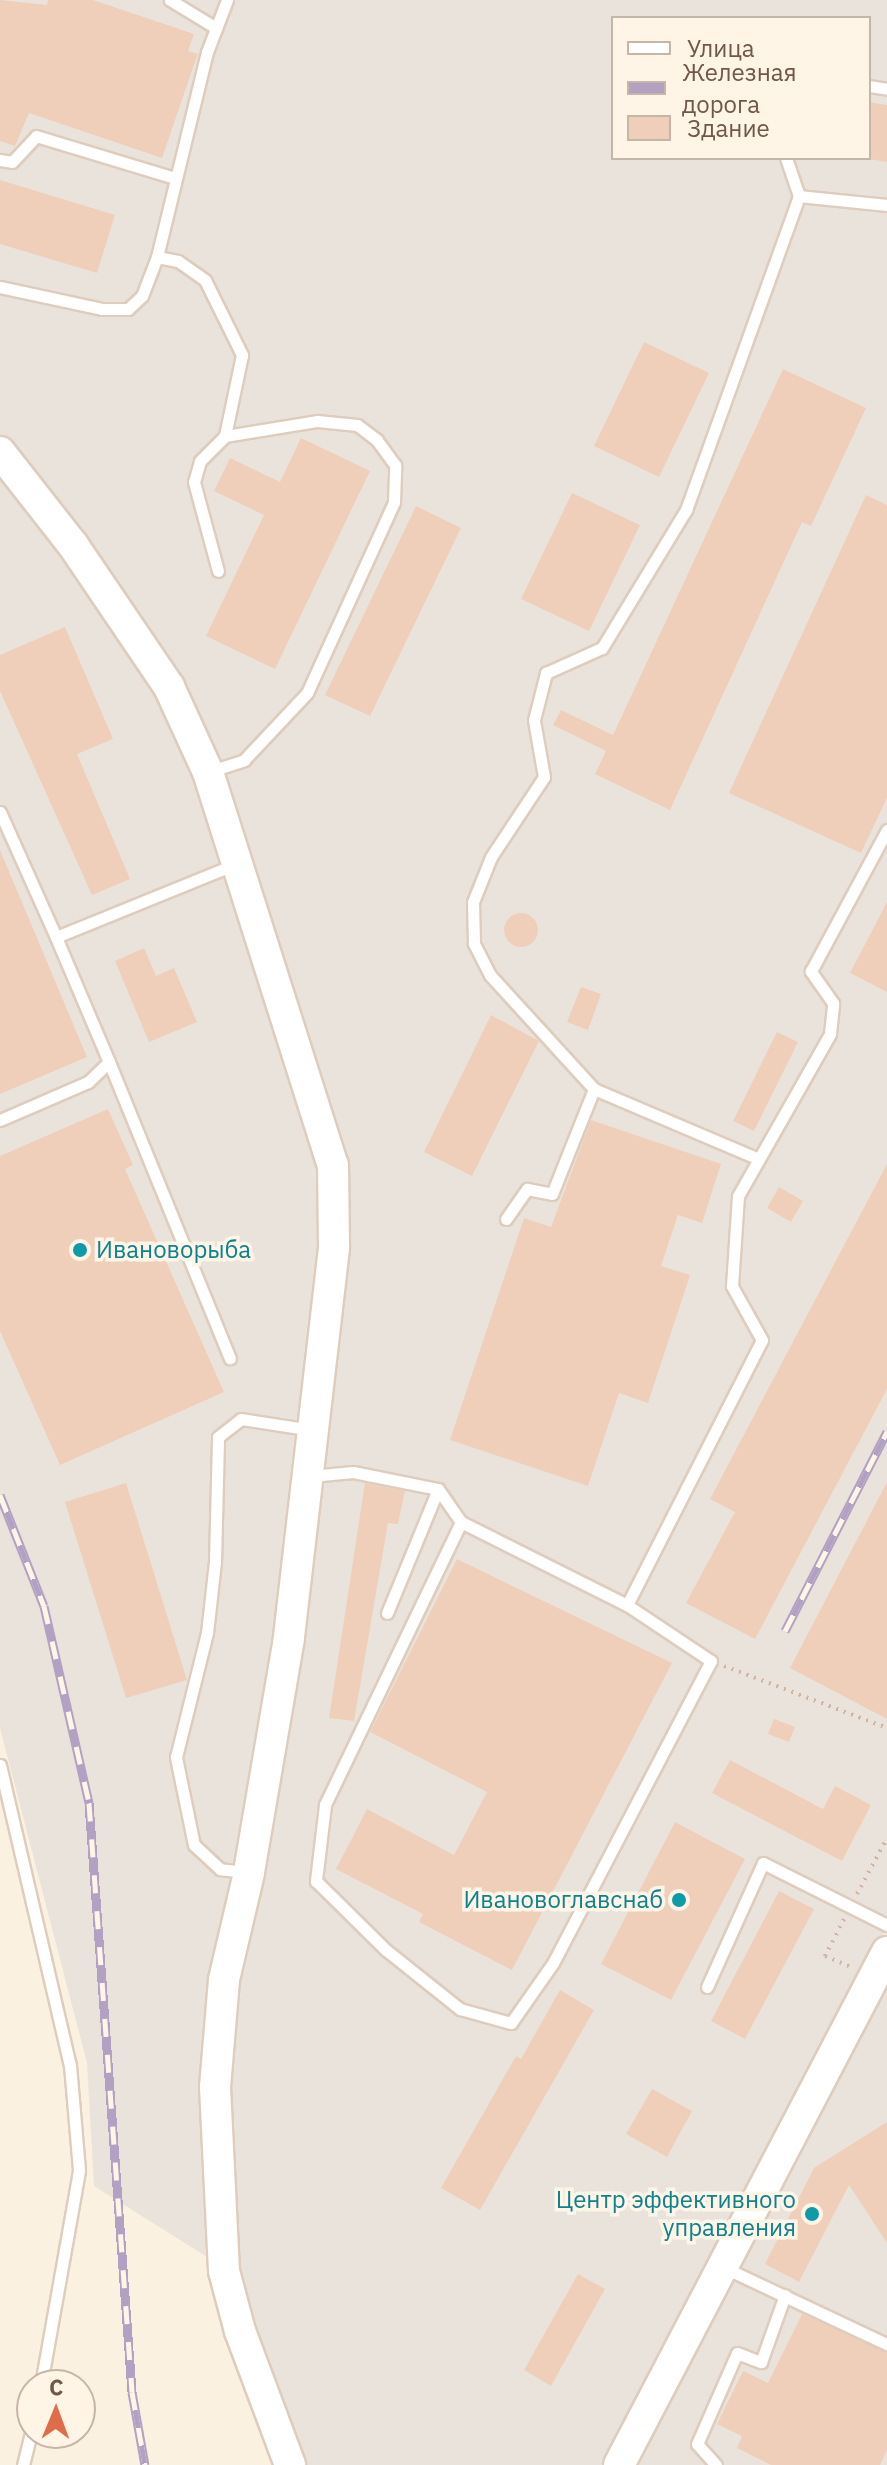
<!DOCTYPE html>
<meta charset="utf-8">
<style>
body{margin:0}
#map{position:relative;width:887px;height:2465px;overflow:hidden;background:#fbf1e1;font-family:"IBM Plex Sans",sans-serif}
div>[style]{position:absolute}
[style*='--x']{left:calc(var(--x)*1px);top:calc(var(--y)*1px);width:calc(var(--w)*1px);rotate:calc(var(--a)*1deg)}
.industrial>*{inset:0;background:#eae3dc}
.building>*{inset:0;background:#efcfba}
.round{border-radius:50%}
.path>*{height:4px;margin-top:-2px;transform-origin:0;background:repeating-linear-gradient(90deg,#d3b39e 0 2px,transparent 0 8px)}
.roads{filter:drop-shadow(2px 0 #decdbd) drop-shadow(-2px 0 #decdbd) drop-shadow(0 2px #decdbd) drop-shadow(0 -2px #decdbd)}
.lane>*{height:11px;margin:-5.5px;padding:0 5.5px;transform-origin:5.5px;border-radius:5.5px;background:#fff}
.secondary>*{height:30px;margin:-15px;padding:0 15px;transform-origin:15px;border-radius:15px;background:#fff}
.rail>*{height:9px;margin-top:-4.5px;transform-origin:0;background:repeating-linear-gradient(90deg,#fef5e7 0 18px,#b3a1c3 0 36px);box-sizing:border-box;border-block:2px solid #b3a1c3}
.dots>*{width:22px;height:22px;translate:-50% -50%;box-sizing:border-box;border:4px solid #fef5e7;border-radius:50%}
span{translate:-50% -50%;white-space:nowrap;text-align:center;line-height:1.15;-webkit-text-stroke:7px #fef5e7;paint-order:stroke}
.culture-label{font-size:24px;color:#0d838f}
.left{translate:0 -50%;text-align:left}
.right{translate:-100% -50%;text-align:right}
.legend{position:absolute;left:611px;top:16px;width:260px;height:144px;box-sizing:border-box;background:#fef5e7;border:2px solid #c6b6a8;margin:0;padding:10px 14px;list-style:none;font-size:24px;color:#715749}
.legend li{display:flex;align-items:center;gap:16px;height:40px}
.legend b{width:40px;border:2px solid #c6b6a8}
.north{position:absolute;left:16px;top:2369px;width:80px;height:80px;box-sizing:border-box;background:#fef5e7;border:2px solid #c6b6a8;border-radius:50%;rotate:1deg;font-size:22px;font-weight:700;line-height:32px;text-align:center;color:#715749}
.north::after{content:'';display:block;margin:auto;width:28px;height:36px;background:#e06d4a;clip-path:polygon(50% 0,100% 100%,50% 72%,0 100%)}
</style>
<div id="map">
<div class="industrial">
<i style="clip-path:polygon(evenodd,0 0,887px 0,887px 1927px,609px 2465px,294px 2465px,212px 2260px,94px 2186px,87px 2063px,0 1728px,0 0,613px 18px,869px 18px,869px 158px,613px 158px,613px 18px)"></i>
<i style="clip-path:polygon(887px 1967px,887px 2465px,630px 2465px)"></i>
</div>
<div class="building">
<i style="clip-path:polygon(0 0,47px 5px,48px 0,93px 0,194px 34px,188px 51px,198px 54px,196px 59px,162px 158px,29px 113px,15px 146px,0 141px)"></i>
<i style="clip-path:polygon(869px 102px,887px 105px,887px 162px,869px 159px)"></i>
<i style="clip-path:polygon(0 180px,115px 215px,97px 273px,0 244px)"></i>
<i style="clip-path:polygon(644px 342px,709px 373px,659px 477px,594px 446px)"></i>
<i style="clip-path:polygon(783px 369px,866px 408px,811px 526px,802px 522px,670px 810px,595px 774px,606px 751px,553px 725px,561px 710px,613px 735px)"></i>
<i style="clip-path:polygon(301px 438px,370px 471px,275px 669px,206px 636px,264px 515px,214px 491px,230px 458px,280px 482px)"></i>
<i style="clip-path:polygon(572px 493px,640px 525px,589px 631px,521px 599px)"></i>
<i style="clip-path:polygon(866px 495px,887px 505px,887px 798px,861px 853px,729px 793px)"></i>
<i style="clip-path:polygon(416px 506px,461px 528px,370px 716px,325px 695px)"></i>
<i style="clip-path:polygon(65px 627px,113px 739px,77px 754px,130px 879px,92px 895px,0 691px,0 655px)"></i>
<i style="clip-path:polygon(0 850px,87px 1057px,0 1094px)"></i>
<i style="clip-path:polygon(887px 902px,887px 992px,850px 973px)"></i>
<i class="round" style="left:504px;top:913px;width:34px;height:34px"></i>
<i style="clip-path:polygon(144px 948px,156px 976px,174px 968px,197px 1022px,149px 1042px,115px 961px)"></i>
<i style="clip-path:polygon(581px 987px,601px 994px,588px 1030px,567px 1022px)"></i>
<i style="clip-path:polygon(491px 1015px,539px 1041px,472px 1176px,424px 1152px)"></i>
<i style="clip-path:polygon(777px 1032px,798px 1042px,754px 1131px,733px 1121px)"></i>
<i style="clip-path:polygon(108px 1109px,133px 1165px,125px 1169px,224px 1392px,60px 1465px,0 1331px,0 1156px)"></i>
<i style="clip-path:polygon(591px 1120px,721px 1164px,702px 1223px,678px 1215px,661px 1266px,690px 1275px,648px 1403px,619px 1393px,588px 1486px,450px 1440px,524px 1218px,551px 1227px)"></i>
<i style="clip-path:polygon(887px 1164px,887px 1389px,755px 1639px,686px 1603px,735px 1512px,710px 1499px)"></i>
<i style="clip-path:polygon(779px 1187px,803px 1201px,791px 1222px,767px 1208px)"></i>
<i style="clip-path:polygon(887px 1482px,887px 1719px,790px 1668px)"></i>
<i style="clip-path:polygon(126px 1483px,187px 1680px,126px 1698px,65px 1502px)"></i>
<i style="clip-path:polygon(365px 1483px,405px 1491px,398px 1524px,388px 1523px,354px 1721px,329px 1718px)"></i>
<i style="clip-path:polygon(457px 1559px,672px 1663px,512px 1970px,419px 1922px,423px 1914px,336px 1869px,367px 1809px,454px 1855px,487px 1792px,370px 1732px)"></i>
<i style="clip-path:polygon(774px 1719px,795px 1727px,789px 1742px,768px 1734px)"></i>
<i style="clip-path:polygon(730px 1760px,823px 1809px,835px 1786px,871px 1805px,842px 1861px,712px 1793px)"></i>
<i style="clip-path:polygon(675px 1822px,745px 1859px,671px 2000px,601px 1964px)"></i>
<i style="clip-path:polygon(779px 1891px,814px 1909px,745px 2039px,711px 2021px)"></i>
<i style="clip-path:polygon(560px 1990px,594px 2010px,480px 2210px,441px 2188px,516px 2056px,521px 2059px)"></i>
<i style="clip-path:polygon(652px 2089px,692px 2111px,667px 2157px,626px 2134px)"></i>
<i style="clip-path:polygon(887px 2122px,887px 2243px,849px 2185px,799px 2282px,765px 2264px,814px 2168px)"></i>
<i style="clip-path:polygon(578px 2274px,605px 2289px,551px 2386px,524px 2370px)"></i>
<i style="clip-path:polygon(802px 2314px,887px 2352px,887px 2450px,880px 2465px,771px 2465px,737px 2448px,742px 2436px,717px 2424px,743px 2371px,768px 2383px)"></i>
</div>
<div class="path">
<i style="--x:724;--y:1666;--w:174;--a:20.8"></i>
<i style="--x:857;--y:1894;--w:64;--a:-61.8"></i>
<i style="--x:844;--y:1919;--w:42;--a:117.2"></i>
<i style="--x:825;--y:1956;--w:30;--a:23"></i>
</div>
<div class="roads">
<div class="lane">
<i style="--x:170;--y:0;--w:54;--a:31.3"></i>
<i style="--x:869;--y:86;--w:18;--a:9"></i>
<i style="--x:786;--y:158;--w:40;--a:71.1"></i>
<i style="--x:0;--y:160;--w:12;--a:9"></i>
<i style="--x:12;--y:162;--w:35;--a:-47"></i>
<i style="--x:36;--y:136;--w:145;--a:16.8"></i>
<i style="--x:157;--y:257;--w:21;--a:11"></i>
<i style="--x:178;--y:261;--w:33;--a:35"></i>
<i style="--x:205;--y:280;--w:84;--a:63.7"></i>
<i style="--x:242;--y:355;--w:83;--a:101.9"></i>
<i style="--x:225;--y:436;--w:35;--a:135"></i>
<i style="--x:200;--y:461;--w:22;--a:106"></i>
<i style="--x:194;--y:482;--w:92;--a:74.9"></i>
<i style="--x:0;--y:287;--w:104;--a:12.2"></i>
<i style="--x:102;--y:309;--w:26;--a:0"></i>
<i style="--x:128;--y:309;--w:19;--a:-43"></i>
<i style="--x:142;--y:296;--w:42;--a:-69"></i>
<i style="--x:157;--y:257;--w:211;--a:-76.3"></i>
<i style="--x:207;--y:52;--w:56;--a:-69"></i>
<i style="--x:211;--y:771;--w:35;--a:-18"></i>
<i style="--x:244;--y:760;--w:92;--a:-46.8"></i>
<i style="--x:307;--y:693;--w:210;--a:-65.5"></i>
<i style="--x:394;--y:502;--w:37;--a:-88"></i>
<i style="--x:395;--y:465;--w:31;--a:-126"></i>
<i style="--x:377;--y:440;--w:25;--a:-143"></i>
<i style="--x:357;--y:425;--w:40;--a:-174.3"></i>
<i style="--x:317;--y:421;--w:93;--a:170.7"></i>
<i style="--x:0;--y:812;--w:137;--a:65.9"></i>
<i style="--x:56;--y:937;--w:194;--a:-22.1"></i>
<i style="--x:109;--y:1062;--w:320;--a:67.8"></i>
<i style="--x:594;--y:1089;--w:154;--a:-132.4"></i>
<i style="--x:490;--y:975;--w:36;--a:-117"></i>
<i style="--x:474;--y:943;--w:41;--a:-91.4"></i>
<i style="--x:473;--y:902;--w:48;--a:-68.2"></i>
<i style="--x:491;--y:857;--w:96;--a:-56.5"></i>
<i style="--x:544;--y:777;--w:58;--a:-100"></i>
<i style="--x:534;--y:720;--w:49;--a:-75.7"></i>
<i style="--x:546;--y:673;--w:61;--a:-24.1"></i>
<i style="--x:602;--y:648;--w:162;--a:-58.7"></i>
<i style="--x:686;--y:510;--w:334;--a:-70.2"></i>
<i style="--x:799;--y:196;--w:88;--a:5.8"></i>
<i style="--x:0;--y:1120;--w:96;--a:-23.4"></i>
<i style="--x:88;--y:1082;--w:29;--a:-44"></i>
<i style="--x:109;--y:1062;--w:136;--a:-113"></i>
<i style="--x:506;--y:1219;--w:37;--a:-55"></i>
<i style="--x:527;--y:1189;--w:25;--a:11"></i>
<i style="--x:552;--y:1194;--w:113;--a:-68.2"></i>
<i style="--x:594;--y:1089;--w:179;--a:23"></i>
<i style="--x:311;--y:1476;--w:42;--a:-5.4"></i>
<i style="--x:353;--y:1472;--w:87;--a:11.3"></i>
<i style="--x:438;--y:1489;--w:40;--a:55.1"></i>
<i style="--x:461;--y:1522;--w:186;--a:26.6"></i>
<i style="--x:461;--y:1522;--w:314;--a:115.7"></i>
<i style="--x:325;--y:1805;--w:77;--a:96.8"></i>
<i style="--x:316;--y:1881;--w:98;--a:44.6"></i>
<i style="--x:386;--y:1950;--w:95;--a:38.6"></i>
<i style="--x:460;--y:2009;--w:53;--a:15.4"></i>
<i style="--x:511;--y:2023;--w:73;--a:-55"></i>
<i style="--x:553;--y:1963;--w:341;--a:-62.4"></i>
<i style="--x:711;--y:1661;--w:101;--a:-146.3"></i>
<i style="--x:627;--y:1605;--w:297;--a:-63"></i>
<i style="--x:762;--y:1340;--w:62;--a:-119.1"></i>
<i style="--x:732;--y:1286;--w:90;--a:-86.2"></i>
<i style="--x:738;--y:1196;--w:186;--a:-60.4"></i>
<i style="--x:830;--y:1034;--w:31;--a:-84"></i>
<i style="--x:833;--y:1003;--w:39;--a:-125"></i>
<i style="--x:811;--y:971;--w:160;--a:-61.7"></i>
<i style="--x:387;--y:1613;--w:134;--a:-67.6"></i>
<i style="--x:0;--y:1765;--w:308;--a:76.9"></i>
<i style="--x:70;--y:2065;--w:106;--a:85.1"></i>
<i style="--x:79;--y:2171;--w:217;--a:100.1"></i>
<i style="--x:247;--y:1872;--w:27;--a:-174"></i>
<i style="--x:220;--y:1869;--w:35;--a:-137"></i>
<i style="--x:194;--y:1845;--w:90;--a:-101.6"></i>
<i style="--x:176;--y:1757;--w:128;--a:-76"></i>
<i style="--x:207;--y:1633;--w:71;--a:-83.6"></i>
<i style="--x:215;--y:1562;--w:125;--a:-88.6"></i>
<i style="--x:218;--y:1437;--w:29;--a:-38"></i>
<i style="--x:241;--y:1419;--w:72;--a:8.8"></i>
<i style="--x:707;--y:1987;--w:136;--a:-65.7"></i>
<i style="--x:763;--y:1863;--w:139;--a:26.6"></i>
<i style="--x:723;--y:2267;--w:181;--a:25.2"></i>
<i style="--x:23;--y:2465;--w:38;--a:-76"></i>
<i style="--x:716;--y:2465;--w:28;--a:-132"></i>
<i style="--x:697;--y:2444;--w:99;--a:-66.3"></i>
<i style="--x:737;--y:2353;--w:26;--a:21"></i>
<i style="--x:761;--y:2362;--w:71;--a:-70.3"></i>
</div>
<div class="secondary">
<i style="--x:0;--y:452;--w:118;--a:51.9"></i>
<i style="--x:73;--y:545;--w:171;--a:55.9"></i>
<i style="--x:169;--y:687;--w:94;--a:65.4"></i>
<i style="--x:208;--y:772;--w:412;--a:72.4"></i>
<i style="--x:333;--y:1165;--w:83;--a:89.3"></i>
<i style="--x:334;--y:1248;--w:393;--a:96.6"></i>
<i style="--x:289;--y:1638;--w:238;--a:99.7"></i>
<i style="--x:249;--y:1873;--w:110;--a:103.2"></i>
<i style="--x:224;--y:1980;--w:107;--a:94.8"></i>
<i style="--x:215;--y:2087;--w:184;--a:87.2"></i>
<i style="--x:224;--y:2271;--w:62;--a:75.1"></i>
<i style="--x:240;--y:2331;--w:143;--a:69.5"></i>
<i style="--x:619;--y:2465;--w:579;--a:-62.42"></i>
</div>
</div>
<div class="rail">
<i style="--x:0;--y:1495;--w:119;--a:68.4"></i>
<i style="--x:44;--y:1606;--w:202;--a:77.1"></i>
<i style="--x:89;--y:1803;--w:591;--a:85.82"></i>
<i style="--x:132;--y:2392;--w:74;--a:79.9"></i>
<i style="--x:785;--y:1631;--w:224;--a:-62.9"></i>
</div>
<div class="dots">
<i style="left:80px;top:1250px;background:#0f9aa8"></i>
<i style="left:679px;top:1900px;background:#0f9aa8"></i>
<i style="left:812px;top:2214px;background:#0f9aa8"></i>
</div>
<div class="culture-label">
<span class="left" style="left:96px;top:1250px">Ивановорыба</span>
<span class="right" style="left:663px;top:1900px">Ивановоглавснаб</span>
<span class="right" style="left:796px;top:2214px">Центр эффективного<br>управления</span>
</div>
<ul class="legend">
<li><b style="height:10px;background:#fff"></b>Улица</li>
<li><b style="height:10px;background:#b3a1c3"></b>Железная дорога</li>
<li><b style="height:22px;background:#efcfba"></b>Здание</li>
</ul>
<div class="north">С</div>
</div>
